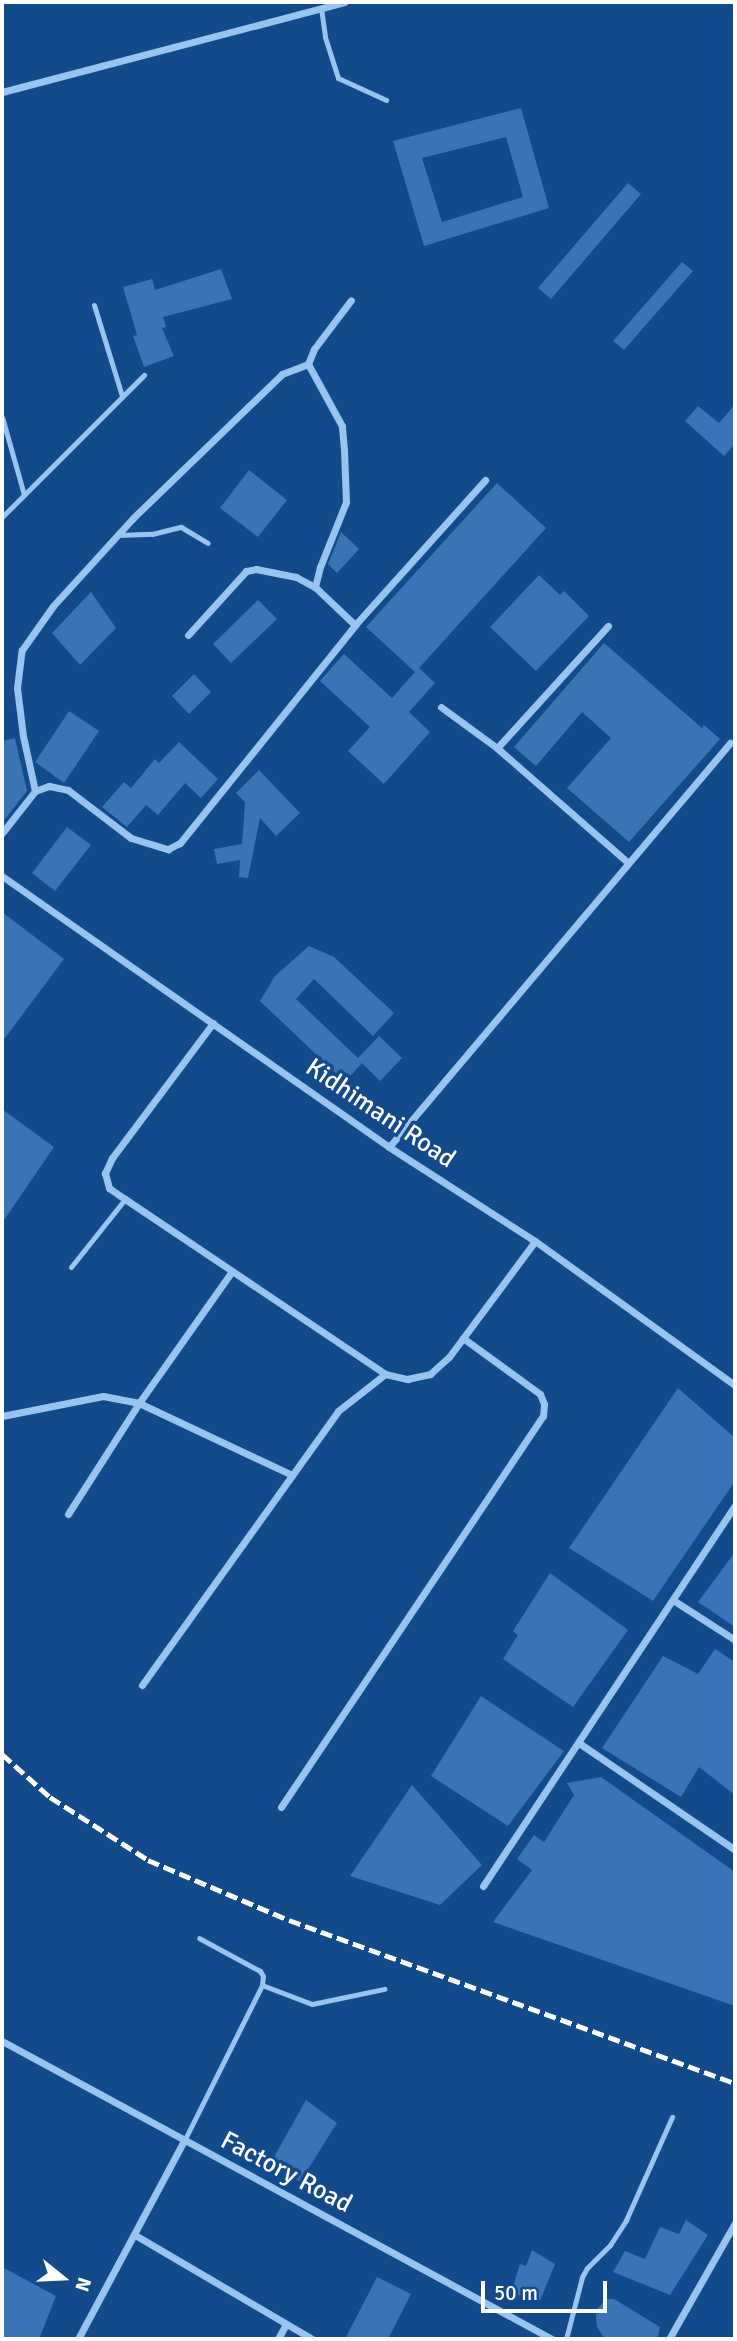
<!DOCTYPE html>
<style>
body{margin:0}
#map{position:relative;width:737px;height:2341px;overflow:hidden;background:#124a8b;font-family:Signika,sans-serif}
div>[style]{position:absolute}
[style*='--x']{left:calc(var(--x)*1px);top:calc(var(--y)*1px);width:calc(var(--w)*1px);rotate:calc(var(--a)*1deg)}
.building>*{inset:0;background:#3a74b5}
.service>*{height:5px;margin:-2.5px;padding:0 2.5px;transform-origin:2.5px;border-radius:2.5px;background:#99c3f1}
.minor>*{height:7px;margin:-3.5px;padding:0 3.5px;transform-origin:3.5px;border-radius:3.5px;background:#99c3f1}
.rail>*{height:5px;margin-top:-2.5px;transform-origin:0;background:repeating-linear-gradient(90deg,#fff 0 12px,transparent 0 17px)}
span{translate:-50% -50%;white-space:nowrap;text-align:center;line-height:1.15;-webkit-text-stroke:7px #124a8b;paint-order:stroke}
.street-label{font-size:26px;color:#fff}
.frame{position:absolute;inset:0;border:4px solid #fff;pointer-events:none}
.north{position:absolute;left:28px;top:2243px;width:70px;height:70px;-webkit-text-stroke:5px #124a8b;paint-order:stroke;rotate:108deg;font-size:19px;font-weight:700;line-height:28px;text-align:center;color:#fff}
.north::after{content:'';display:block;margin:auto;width:24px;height:32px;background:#fff;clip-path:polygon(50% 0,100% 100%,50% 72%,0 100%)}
.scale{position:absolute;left:481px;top:2281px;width:126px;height:32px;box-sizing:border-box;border:4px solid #fff;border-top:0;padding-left:9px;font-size:21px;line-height:24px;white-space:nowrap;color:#fff;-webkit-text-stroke:5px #124a8b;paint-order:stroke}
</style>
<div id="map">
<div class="building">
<i style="clip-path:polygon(evenodd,521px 108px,549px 208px,424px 246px,393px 141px,521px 108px,506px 137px,523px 197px,442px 222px,422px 158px,506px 137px)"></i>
<i style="clip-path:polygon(628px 183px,641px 194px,551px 299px,538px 288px)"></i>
<i style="clip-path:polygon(682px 262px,693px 271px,624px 350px,613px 341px)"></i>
<i style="clip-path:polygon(221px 269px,232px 299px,163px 317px,166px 327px,162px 328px,174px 356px,144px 367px,133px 336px,137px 335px,123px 287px,152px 279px,155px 290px)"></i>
<i style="clip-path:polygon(735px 404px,735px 444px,724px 456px,685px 421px,698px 406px,719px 423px)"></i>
<i style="clip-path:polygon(249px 470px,287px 500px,258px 537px,220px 508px)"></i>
<i style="clip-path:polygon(497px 483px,546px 528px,419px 668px,435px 683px,409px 712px,430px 732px,384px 784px,348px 751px,370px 727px,320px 681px,344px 654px,392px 698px,415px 672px,366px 627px)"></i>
<i style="clip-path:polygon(341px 532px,359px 549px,337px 573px,328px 564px)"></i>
<i style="clip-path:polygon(539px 575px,560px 595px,564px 591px,589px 616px,536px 671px,490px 627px)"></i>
<i style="clip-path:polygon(91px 592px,116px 628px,80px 665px,52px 633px)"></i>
<i style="clip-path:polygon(258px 600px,277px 619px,231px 663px,213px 644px)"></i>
<i style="clip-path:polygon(604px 643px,702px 728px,704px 725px,720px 739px,629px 842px,567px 788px,611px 738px,582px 712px,536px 766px,514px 747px)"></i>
<i style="clip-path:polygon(194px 674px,211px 692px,189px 714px,172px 696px)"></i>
<i style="clip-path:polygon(69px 711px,99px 731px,64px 783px,35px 762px)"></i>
<i style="clip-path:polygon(15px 738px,27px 791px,2px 823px,2px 741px)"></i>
<i style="clip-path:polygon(179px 742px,218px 779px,201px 798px,185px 783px,158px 815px,146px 805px,127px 827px,102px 807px,124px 782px,131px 788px,155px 759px,159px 763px)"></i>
<i style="clip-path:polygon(259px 770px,300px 813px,276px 836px,260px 818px,248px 878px,239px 877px,240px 860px,217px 864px,214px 849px,242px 844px,245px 802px,236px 793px)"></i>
<i style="clip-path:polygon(67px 827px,91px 845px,55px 891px,32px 873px)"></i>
<i style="clip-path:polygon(2px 912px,64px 959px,2px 1042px)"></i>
<i style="clip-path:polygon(309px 946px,334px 957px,394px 1013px,373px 1036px,314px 979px,296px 999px,358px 1058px,379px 1036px,402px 1058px,380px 1081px,362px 1063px,345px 1082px,260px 1001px,275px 976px)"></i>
<i style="clip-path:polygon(2px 1109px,54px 1147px,2px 1223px)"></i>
<i style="clip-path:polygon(678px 1388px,735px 1438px,735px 1481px,653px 1601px,569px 1548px)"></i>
<i style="clip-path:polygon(735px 1552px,735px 1627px,698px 1602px)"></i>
<i style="clip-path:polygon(550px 1573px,628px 1630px,573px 1707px,503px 1659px,518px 1635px,513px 1631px)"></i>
<i style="clip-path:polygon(715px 1649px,735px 1662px,735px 1795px,699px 1767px,681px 1797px,602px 1748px,663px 1656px,698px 1674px)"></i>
<i style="clip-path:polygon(481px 1696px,564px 1751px,508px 1826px,431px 1776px)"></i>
<i style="clip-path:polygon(601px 1777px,735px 1872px,735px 2006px,493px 1922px,532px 1870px,517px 1859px,534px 1835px,544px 1842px,574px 1795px,567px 1783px)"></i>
<i style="clip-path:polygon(412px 1785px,482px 1865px,440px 1905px,350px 1876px)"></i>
<i style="clip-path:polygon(306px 2100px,337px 2123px,300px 2182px,270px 2164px)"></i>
<i style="clip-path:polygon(686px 2220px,708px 2235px,670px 2295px,613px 2272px,625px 2251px,645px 2259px,660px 2227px,679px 2234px)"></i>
<i style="clip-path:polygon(532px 2250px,555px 2264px,540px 2301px,511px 2293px,520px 2264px,526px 2266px)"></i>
<i style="clip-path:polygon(2px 2267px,56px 2296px,39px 2339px,2px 2339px)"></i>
<i style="clip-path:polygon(377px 2277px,411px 2294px,388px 2339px,345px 2339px)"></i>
<i style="clip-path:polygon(606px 2299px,614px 2299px,660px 2327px,658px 2336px,655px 2339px,605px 2339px,597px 2327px,596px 2317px,597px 2309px)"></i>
</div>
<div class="service">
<i style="--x:321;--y:8;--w:29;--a:82"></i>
<i style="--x:325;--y:37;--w:43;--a:72.4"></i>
<i style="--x:338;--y:78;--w:53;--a:24.6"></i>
<i style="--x:94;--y:305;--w:95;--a:72.9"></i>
<i style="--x:2;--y:417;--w:81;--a:74.2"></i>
<i style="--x:2;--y:517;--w:201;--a:-45"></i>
<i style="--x:118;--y:535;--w:34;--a:-2"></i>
<i style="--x:152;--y:534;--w:30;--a:-14"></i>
<i style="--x:181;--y:527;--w:31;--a:31"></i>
<i style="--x:71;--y:1267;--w:87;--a:-51.5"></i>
<i style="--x:262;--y:1985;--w:53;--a:20.8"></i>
<i style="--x:312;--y:2004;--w:74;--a:-11.8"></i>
<i style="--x:184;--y:2141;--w:174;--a:-63.4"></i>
<i style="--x:262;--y:1985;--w:9;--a:-84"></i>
<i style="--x:263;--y:1976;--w:6;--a:-121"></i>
<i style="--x:260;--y:1971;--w:69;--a:-151.6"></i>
<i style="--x:566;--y:2339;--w:64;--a:-75.5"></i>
<i style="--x:582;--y:2277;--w:10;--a:-61"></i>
<i style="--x:587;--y:2268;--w:33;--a:-45"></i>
<i style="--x:610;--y:2245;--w:30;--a:-57"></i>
<i style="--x:626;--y:2220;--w:113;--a:-65.9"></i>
</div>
<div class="minor">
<i style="--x:2;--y:92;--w:354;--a:-14.7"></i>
<i style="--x:315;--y:587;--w:21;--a:-76"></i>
<i style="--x:320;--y:567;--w:70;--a:-68.2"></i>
<i style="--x:346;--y:502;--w:52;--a:-92.2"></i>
<i style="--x:344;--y:450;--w:24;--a:-95"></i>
<i style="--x:342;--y:426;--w:71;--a:-118.7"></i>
<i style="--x:308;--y:364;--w:16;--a:-68"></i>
<i style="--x:314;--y:349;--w:61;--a:-52.9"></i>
<i style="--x:188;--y:635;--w:86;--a:-47.8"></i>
<i style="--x:246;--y:571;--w:10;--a:-11"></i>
<i style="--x:256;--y:569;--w:41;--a:11.3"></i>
<i style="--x:296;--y:577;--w:21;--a:28"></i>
<i style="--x:315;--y:587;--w:55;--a:43.5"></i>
<i style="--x:441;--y:707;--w:69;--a:36.2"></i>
<i style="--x:497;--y:748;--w:173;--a:41.2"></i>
<i style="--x:497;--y:748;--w:165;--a:-47.7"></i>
<i style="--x:35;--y:791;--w:56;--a:-102.3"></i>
<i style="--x:23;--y:736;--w:48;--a:-97.1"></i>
<i style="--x:17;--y:688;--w:38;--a:-83"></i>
<i style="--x:22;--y:650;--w:54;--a:-54.8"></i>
<i style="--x:53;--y:606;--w:119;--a:-47.7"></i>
<i style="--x:133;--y:518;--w:207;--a:-44"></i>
<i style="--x:282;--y:374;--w:28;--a:-21"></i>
<i style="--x:2;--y:833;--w:53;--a:-51.8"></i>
<i style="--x:35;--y:791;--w:15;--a:-20"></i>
<i style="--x:49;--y:786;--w:19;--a:12"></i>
<i style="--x:68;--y:790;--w:79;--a:37.3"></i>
<i style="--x:131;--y:838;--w:39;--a:17"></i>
<i style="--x:168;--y:849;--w:13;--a:-27"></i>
<i style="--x:180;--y:843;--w:280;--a:-51.2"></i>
<i style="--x:355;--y:625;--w:195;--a:-48.1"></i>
<i style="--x:2;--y:876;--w:472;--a:35"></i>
<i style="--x:389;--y:1147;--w:174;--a:32.8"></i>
<i style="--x:535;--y:1241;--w:246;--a:35.8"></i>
<i style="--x:213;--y:1023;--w:169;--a:126.8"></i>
<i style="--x:112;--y:1158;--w:17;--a:115"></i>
<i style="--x:105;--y:1173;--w:16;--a:75"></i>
<i style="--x:109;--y:1188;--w:19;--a:35"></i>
<i style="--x:125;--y:1199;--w:313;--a:33.9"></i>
<i style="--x:385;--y:1374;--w:23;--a:13"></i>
<i style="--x:407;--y:1379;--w:24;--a:-12"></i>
<i style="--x:430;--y:1374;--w:25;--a:-42"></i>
<i style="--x:449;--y:1357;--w:144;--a:-53.4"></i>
<i style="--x:389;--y:1147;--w:529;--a:-49.83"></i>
<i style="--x:2;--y:1416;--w:103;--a:-11.2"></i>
<i style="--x:103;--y:1396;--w:37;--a:11"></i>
<i style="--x:139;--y:1403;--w:169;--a:25.2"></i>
<i style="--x:68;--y:1514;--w:132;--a:-57.4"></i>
<i style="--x:139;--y:1403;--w:161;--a:-54.8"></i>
<i style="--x:673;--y:1600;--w:74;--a:32.8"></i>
<i style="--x:142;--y:1685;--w:337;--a:-54.4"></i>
<i style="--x:338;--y:1411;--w:60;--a:-38.2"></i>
<i style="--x:579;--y:1743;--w:189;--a:34.4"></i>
<i style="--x:281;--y:1807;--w:471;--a:-56.2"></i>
<i style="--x:543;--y:1416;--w:12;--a:-85"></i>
<i style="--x:544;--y:1404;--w:11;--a:-112"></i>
<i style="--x:540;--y:1394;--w:95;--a:-144"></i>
<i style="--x:483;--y:1886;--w:457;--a:-56.5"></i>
<i style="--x:2;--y:2041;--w:626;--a:28.45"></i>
<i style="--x:135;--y:2235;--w:205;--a:30.4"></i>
<i style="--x:78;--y:2339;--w:223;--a:-61.9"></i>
<i style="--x:278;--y:2339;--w:17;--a:-62"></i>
<i style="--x:669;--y:2339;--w:133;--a:-60.4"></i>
</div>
<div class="rail">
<i style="--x:2;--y:1754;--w:64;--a:41.9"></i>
<i style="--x:50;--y:1797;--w:117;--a:32.7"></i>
<i style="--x:148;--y:1860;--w:153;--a:23.1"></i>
<i style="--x:289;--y:1920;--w:475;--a:20.1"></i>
</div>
<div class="street-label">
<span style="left:380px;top:1114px;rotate:34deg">Kidhimani Road</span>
<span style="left:286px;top:2173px;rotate:28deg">Factory Road</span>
</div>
<div class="frame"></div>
<div class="north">N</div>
<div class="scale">50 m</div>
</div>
